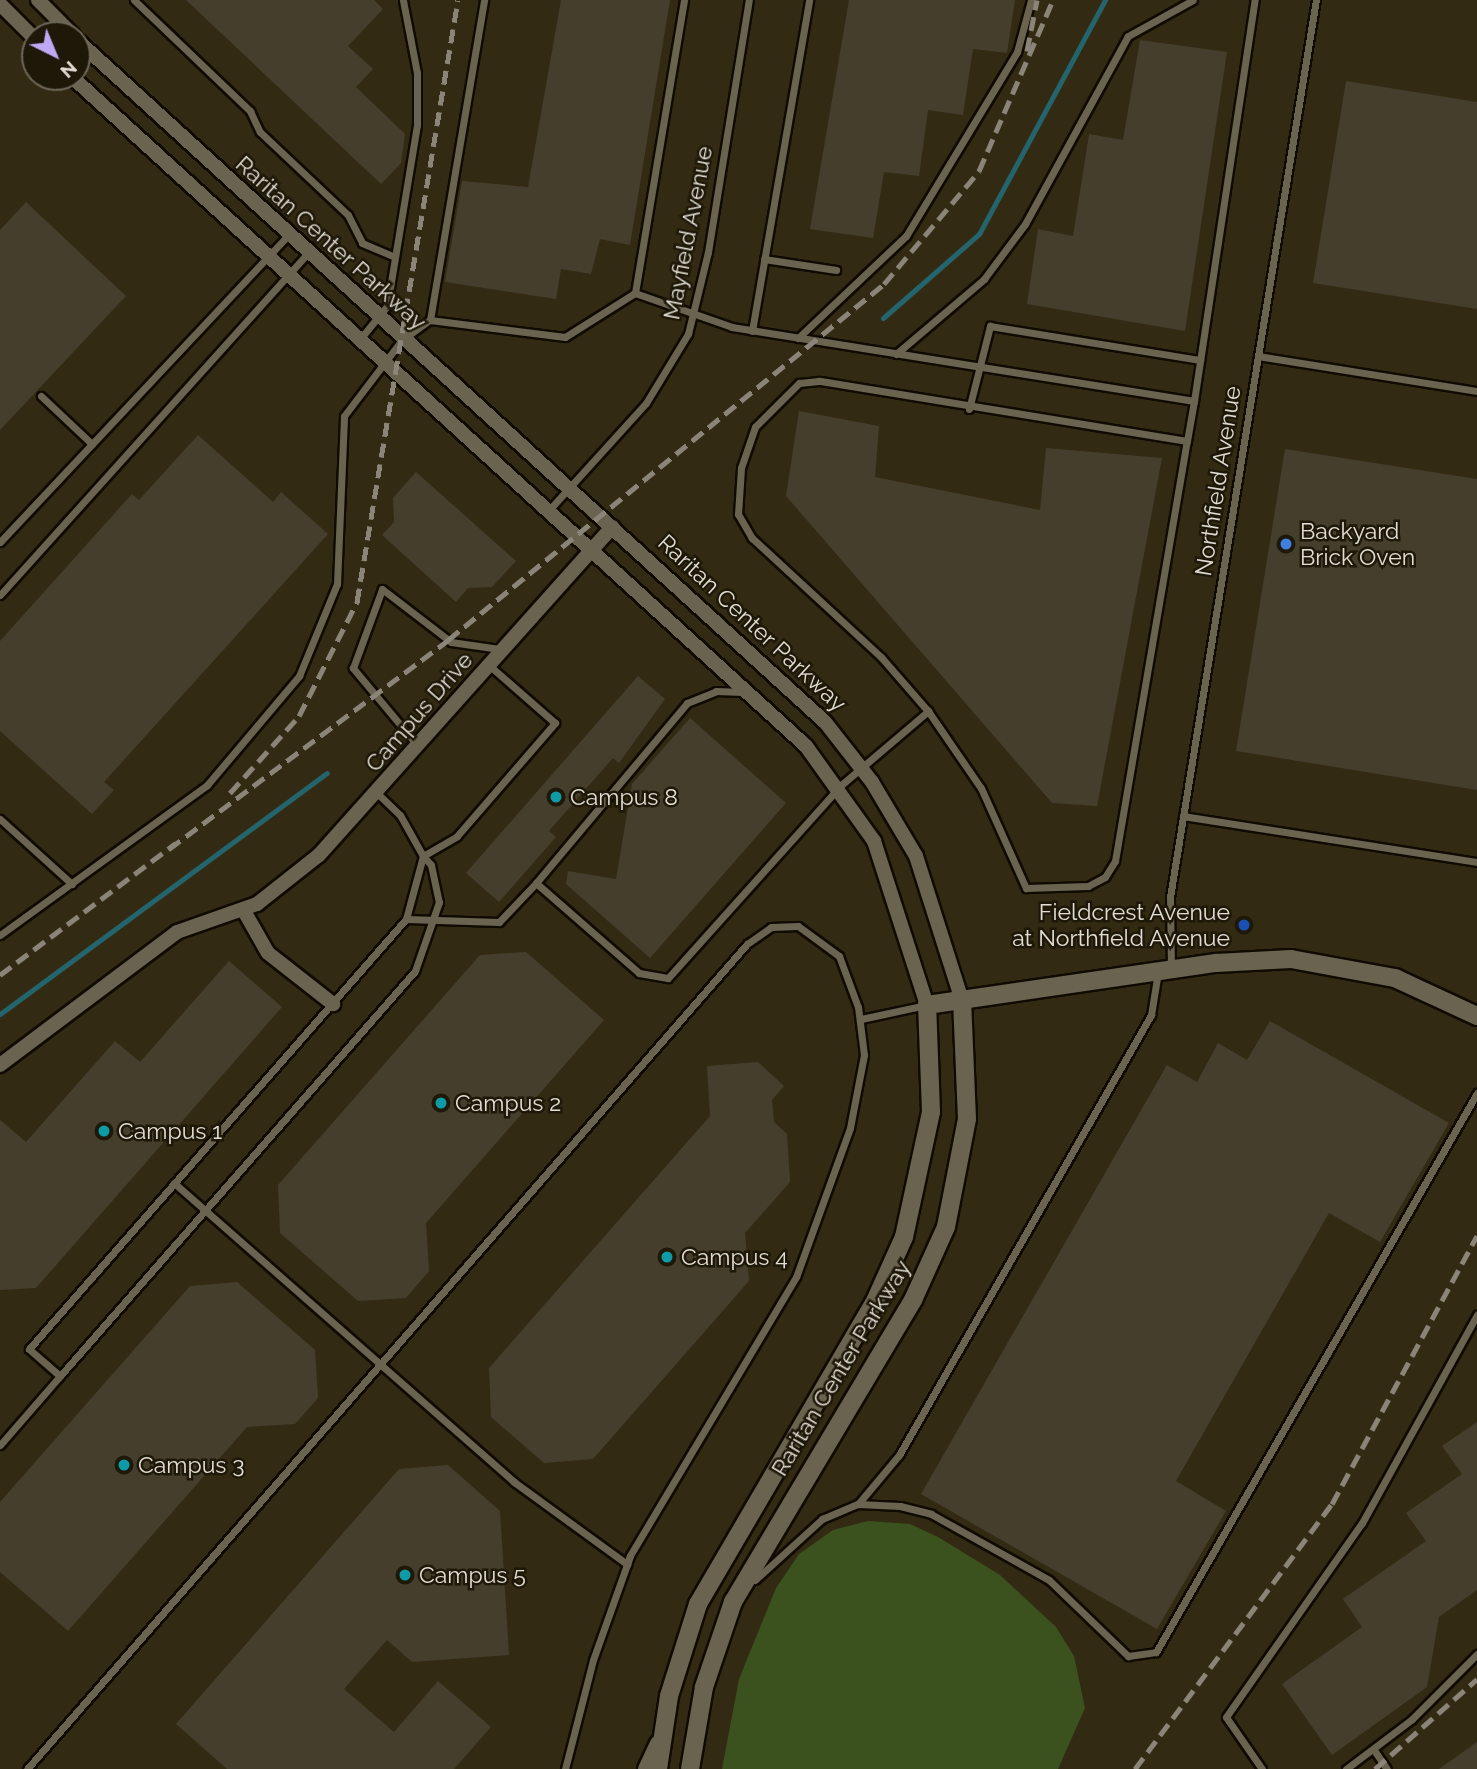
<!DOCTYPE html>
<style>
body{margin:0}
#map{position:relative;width:1477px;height:1769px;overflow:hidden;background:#282211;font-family:Raleway,sans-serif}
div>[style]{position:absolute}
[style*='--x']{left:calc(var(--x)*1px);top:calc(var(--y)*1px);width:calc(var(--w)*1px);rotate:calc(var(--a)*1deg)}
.built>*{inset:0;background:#332a13}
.forest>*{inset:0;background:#3b511e}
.stream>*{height:5px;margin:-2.5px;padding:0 2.5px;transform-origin:2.5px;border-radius:2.5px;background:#24646d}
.building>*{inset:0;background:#453e2d}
.roads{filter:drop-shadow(2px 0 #100b00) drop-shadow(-2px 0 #100b00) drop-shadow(0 2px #100b00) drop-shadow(0 -2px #100b00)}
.service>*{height:7px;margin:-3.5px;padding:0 3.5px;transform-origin:3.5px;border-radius:3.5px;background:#6a6350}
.minor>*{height:14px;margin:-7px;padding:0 7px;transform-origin:7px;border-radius:7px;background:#6a6350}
.tertiary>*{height:18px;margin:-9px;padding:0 9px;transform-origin:9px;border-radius:9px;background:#6a6350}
.rail>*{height:5px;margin-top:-2.5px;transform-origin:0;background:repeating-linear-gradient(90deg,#8a8578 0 14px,transparent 0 21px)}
.dots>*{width:19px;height:19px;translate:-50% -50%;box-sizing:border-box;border:4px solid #1e1808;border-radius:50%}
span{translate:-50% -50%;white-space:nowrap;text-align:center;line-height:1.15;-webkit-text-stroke:5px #1e1808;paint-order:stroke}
.street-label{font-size:23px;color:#e1ddd3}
.poi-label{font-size:23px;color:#e1ddd3}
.left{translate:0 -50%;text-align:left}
.right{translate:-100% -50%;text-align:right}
.north{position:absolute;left:21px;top:21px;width:70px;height:70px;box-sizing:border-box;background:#1e1808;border:2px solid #6c6759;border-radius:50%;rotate:137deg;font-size:19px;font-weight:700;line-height:28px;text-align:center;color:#e1ddd3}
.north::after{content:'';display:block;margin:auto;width:24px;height:32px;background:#bfa9f4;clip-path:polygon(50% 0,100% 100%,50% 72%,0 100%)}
</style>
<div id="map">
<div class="built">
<i style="clip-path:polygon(evenodd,0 0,1477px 0,1477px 1769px,0 1769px,0 0,35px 35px,77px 35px,77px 77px,35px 77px,35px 35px)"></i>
</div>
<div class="forest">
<i style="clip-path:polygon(868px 1521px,910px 1524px,938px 1537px,1000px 1575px,1056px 1627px,1074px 1656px,1085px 1708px,1058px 1769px,722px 1769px,739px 1679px,776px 1588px,799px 1554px,833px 1530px)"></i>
</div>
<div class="stream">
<i style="--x:883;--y:318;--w:128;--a:-41.2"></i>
<i style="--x:979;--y:234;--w:266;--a:-61.7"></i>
<i style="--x:0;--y:1014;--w:406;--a:-36.4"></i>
</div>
<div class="building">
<i style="clip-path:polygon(186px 0,374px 0,383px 9px,348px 46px,373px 69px,356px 87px,405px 134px,401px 163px,381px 184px)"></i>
<i style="clip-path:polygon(561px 0,670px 0,630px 245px,600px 239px,591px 274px,561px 269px,556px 299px,445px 282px,462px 181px,528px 187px)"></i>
<i style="clip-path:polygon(849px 0,1015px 0,1007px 53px,973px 49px,963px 115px,928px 110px,919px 176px,884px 172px,873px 238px,810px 229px)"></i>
<i style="clip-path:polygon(1140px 40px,1227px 52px,1185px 331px,1027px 304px,1038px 229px,1073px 236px,1089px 134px,1123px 140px)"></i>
<i style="clip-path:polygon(1346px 81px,1477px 102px,1477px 309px,1313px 283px)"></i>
<i style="clip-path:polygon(26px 202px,126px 296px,0 430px,0 230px)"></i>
<i style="clip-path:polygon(799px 411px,879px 426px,875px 477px,1040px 510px,1046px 448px,1162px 458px,1097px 806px,1052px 803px,786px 496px)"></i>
<i style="clip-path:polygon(198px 435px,273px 502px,281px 492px,328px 534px,104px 782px,114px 790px,92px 814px,0 731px,0 641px,132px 494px,139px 500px)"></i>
<i style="clip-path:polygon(1285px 449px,1477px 479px,1477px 790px,1236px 751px)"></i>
<i style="clip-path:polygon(416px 472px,516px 561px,492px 587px,468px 588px,456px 602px,382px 535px,394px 522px,393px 498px)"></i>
<i style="clip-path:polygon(638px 676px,665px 699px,619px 763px,613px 758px,549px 831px,556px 837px,499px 902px,466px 873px)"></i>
<i style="clip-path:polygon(690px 718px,786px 803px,650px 958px,566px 884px,568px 871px,616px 879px,632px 784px)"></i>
<i style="clip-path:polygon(526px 952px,604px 1020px,426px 1223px,429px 1271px,406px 1298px,358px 1301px,280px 1233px,278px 1185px,480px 955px)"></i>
<i style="clip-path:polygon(229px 961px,282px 1007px,36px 1288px,0 1290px,0 1120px,26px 1142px,115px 1041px,140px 1062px)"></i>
<i style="clip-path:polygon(1270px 1021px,1449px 1123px,1380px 1242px,1329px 1213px,1176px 1481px,1226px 1511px,1157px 1629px,921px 1494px,1167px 1065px,1197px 1082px,1218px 1043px,1247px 1060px)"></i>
<i style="clip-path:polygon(758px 1062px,784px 1086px,772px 1100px,774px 1122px,787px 1134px,790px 1182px,745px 1233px,749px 1281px,593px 1459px,544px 1463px,491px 1417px,489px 1368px,710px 1116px,707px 1066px)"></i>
<i style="clip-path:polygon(237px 1282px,315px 1350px,318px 1398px,295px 1424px,247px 1427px,68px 1631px,0 1572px,0 1502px,190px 1286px)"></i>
<i style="clip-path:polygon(1477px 1422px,1477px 1590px,1439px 1617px,1427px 1687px,1332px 1755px,1282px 1684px,1362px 1627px,1343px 1599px,1426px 1541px,1406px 1513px,1462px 1474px,1442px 1446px)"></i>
<i style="clip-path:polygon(448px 1465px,500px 1511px,509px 1655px,412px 1662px,387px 1640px,344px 1689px,394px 1732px,438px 1681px,491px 1727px,454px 1769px,227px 1769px,176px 1724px,399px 1469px)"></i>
<i style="clip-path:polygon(1477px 1742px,1477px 1769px,1439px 1769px)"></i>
</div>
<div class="roads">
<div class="service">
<i style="--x:134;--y:0;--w:161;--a:43.7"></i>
<i style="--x:250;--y:111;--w:23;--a:65"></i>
<i style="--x:260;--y:132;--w:121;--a:43.3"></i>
<i style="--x:348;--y:215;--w:31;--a:63"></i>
<i style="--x:362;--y:243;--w:33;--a:23"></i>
<i style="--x:764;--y:259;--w:73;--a:8.7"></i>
<i style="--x:635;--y:293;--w:103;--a:19.3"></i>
<i style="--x:732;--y:327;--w:468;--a:9.1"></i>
<i style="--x:430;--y:320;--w:325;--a:-80.4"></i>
<i style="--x:752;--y:331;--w:336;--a:-80.2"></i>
<i style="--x:798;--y:338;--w:149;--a:-43.4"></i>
<i style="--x:906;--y:236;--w:215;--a:-58.9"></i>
<i style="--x:1017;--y:52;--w:54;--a:-74.9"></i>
<i style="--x:360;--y:339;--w:43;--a:-50.7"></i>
<i style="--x:387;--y:306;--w:183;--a:-80.6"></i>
<i style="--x:417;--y:125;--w:52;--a:-90"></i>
<i style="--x:417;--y:73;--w:74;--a:-100.9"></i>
<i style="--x:896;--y:354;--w:116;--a:-40.4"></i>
<i style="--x:984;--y:279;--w:69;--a:-53.3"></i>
<i style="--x:1025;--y:224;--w:214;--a:-61.3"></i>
<i style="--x:1128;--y:36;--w:74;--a:-29"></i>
<i style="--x:1258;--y:356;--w:222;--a:9.1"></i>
<i style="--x:41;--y:396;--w:70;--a:43.3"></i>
<i style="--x:969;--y:409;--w:86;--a:-75.8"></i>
<i style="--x:990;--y:326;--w:213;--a:9.2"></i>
<i style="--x:1187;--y:441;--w:373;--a:-170.7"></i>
<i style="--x:819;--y:381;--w:20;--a:174"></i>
<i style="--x:799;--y:383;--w:62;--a:135"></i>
<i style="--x:755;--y:427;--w:43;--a:108.9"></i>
<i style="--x:741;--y:468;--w:46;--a:93.7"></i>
<i style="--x:738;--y:514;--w:28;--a:60"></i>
<i style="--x:752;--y:538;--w:176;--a:42.7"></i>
<i style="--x:881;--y:657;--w:72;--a:49"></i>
<i style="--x:928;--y:711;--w:93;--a:55.5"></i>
<i style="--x:981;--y:788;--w:110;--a:65.8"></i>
<i style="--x:1026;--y:888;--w:62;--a:-1.8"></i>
<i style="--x:1088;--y:886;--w:19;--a:-28"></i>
<i style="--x:1105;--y:877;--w:19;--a:-58"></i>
<i style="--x:1115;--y:861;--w:426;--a:-80.3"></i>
<i style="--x:1187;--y:441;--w:41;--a:-80.1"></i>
<i style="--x:1194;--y:401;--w:406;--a:-81.4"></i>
<i style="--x:549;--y:510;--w:144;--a:-47.8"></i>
<i style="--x:646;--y:403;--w:81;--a:-58.7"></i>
<i style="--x:688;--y:334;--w:84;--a:-76.3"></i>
<i style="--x:708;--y:252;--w:255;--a:-80.8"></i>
<i style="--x:0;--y:542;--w:420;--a:-46.8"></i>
<i style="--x:0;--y:595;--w:459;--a:-48"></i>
<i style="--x:418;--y:746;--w:102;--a:-129.8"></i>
<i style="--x:353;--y:668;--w:84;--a:-69.8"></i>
<i style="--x:382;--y:589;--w:87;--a:37.5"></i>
<i style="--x:451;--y:642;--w:49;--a:8.3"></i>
<i style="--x:378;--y:794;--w:30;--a:44"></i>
<i style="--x:400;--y:815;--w:47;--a:60.7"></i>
<i style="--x:423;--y:856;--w:39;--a:-30"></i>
<i style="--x:457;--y:836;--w:150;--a:-49.1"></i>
<i style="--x:555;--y:723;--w:86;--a:-138.8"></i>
<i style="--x:1183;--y:816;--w:298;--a:8.9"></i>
<i style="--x:0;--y:819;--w:97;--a:42.1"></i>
<i style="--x:536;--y:883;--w:235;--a:-50"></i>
<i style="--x:687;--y:703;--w:31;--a:-22"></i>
<i style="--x:716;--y:691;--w:26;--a:2"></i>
<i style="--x:406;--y:919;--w:93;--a:1.8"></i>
<i style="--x:499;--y:922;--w:54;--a:-46.5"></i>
<i style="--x:536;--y:883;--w:137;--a:41.1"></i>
<i style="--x:639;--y:973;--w:29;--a:10"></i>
<i style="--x:668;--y:978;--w:258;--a:-48.1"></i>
<i style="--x:840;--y:786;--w:116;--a:-40.4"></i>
<i style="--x:0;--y:935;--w:256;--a:-35.9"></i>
<i style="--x:207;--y:785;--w:143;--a:-49.8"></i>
<i style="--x:299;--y:676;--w:100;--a:-67.6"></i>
<i style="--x:337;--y:584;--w:168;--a:-87.6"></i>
<i style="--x:344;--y:416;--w:96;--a:-52.7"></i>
<i style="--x:402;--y:340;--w:34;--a:-36"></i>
<i style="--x:430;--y:320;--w:136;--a:7.2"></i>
<i style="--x:565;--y:337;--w:83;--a:-32.2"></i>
<i style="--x:635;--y:293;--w:297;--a:-80.5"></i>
<i style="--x:1171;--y:969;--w:72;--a:-90.8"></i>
<i style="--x:1170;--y:897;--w:909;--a:-80.76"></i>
<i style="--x:861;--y:1019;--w:66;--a:-12.2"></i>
<i style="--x:174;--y:1183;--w:453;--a:41.3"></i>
<i style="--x:514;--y:1482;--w:140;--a:36"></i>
<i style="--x:0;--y:1445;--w:91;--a:-49"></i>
<i style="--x:60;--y:1376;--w:41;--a:-138.9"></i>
<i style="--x:29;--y:1349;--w:572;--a:-48.76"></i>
<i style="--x:406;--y:919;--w:65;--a:-74.9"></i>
<i style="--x:423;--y:856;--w:12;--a:48"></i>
<i style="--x:431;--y:865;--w:38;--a:78"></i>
<i style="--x:439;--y:902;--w:73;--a:109.2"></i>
<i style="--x:415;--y:971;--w:539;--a:131.24"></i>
<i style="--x:858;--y:1504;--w:64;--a:-50.1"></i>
<i style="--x:899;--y:1455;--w:507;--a:-60.2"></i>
<i style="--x:1151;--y:1015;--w:44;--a:-80.8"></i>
<i style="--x:755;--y:1580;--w:91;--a:-42.3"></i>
<i style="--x:822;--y:1519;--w:39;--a:-23"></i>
<i style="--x:858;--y:1504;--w:42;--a:2.7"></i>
<i style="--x:900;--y:1506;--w:32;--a:14"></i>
<i style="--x:931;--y:1514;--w:135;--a:29.2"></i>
<i style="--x:1049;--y:1580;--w:110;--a:43.9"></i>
<i style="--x:1128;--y:1656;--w:28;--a:-8"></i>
<i style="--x:1156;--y:1652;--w:645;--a:-60.13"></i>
<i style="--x:1374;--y:1750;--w:23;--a:56"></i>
<i style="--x:27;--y:1769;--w:1095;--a:-48.89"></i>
<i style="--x:747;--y:944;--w:29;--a:-35"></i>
<i style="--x:771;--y:927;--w:27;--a:-2"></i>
<i style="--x:798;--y:926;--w:51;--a:36.2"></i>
<i style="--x:839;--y:956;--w:54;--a:69.6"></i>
<i style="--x:858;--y:1007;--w:48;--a:82.9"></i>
<i style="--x:864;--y:1055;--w:74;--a:100.9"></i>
<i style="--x:850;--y:1128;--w:158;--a:109.9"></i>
<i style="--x:796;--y:1277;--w:325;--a:120.8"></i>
<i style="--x:630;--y:1556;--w:110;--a:109.6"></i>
<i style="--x:593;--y:1660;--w:113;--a:104.4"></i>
<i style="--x:1262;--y:1769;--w:63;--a:-124.7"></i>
<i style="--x:1226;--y:1717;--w:237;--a:-55"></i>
<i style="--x:1362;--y:1523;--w:238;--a:-61.1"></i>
<i style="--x:1346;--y:1769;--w:83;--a:-37.1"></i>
<i style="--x:1412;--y:1719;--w:92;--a:-45"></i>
</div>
<div class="minor">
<i style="--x:38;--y:0;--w:49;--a:45"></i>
<i style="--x:0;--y:4;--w:49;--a:45"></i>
<i style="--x:77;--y:40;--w:1012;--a:42.36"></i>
<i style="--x:825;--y:722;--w:76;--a:51.9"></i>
<i style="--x:872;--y:782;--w:86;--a:59.3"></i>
<i style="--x:916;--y:856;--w:151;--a:72.3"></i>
<i style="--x:72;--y:77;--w:993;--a:42.35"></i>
<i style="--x:806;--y:746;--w:117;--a:54.4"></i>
<i style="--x:874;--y:841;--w:172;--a:72.1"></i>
<i style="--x:244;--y:911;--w:48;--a:60.3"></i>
<i style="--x:268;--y:953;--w:83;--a:38.1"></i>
<i style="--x:0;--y:1065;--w:221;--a:-36.9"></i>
<i style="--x:177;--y:932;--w:85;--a:-19.3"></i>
<i style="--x:257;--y:904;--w:79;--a:-38.3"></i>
<i style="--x:319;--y:855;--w:440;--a:-48.2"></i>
<i style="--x:645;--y:1769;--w:29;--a:-65"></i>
</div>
<div class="tertiary">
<i style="--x:658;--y:1769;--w:74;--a:-81.4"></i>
<i style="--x:669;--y:1696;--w:96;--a:-72.5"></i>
<i style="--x:698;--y:1604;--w:353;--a:-59.7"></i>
<i style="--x:876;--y:1299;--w:68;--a:-65.7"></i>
<i style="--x:904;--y:1237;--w:128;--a:-77.8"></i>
<i style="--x:931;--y:1112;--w:107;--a:-92.1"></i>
<i style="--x:927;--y:1005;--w:292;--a:-8.3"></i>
<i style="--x:1216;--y:963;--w:75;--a:-3.1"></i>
<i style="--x:1291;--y:959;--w:106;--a:10.4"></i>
<i style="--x:1395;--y:978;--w:90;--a:24.9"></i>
<i style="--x:690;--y:1769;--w:83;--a:-80.3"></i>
<i style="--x:704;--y:1687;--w:90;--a:-71.2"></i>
<i style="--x:733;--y:1602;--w:352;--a:-59.2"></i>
<i style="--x:913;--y:1300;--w:80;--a:-65.7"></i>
<i style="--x:946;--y:1227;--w:110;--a:-79"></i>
<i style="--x:967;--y:1119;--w:119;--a:-92.4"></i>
</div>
</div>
<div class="rail">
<i style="--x:1027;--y:51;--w:52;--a:-78.9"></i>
<i style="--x:230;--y:793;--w:103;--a:-48.1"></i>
<i style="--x:299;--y:716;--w:128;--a:-63"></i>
<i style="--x:357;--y:602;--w:610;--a:-80.48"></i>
<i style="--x:169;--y:849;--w:349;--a:-36.8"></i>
<i style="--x:448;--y:640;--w:563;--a:-39.23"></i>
<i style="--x:884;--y:284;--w:148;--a:-49.9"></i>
<i style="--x:979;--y:171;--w:186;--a:-66.6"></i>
<i style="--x:0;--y:975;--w:220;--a:-36.9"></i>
<i style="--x:1135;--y:1769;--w:330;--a:-53.4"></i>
<i style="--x:1332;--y:1504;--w:305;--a:-61.6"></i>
<i style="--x:1375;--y:1769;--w:136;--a:-41.4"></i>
</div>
<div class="dots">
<i style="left:1286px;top:544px;background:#3f7fe0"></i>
<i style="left:556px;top:797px;background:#0f9aa8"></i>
<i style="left:1244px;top:925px;background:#1a4fb4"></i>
<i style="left:441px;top:1103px;background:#0f9aa8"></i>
<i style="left:104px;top:1131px;background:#0f9aa8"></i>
<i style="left:667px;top:1257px;background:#0f9aa8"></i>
<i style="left:124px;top:1465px;background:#0f9aa8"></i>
<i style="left:405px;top:1575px;background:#0f9aa8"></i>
</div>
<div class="street-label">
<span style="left:688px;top:233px;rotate:-79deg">Mayfield Avenue</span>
<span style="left:331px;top:243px;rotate:42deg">Raritan Center Parkway</span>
<span style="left:1218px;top:481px;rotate:-81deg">Northfield Avenue</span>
<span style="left:752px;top:623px;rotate:43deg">Raritan Center Parkway</span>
<span style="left:419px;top:712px;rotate:-49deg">Campus Drive</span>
<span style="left:841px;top:1368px;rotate:-59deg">Raritan Center Parkway</span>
</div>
<div class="poi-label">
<span class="left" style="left:1300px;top:544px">Backyard<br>Brick Oven</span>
<span class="left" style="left:570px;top:797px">Campus 8</span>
<span class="right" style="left:1230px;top:925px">Fieldcrest Avenue<br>at Northfield Avenue</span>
<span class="left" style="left:455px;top:1103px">Campus 2</span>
<span class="left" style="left:118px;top:1131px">Campus 1</span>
<span class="left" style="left:681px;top:1257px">Campus 4</span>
<span class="left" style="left:138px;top:1465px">Campus 3</span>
<span class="left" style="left:419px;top:1575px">Campus 5</span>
</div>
<div class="north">N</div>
</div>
